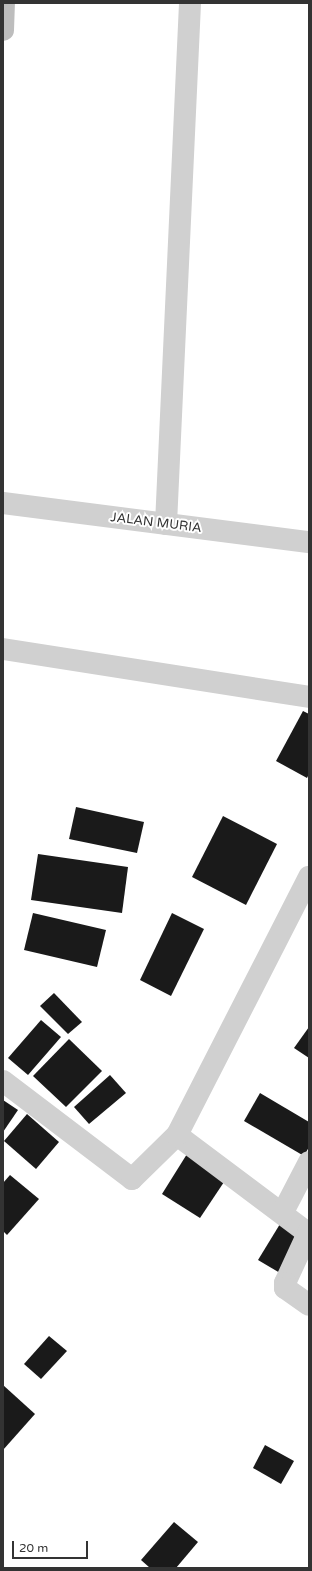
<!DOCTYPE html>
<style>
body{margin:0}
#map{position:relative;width:312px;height:1571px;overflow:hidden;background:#fff;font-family:"Varela Round",sans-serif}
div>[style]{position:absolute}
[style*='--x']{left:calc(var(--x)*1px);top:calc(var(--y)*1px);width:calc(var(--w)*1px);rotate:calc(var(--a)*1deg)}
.building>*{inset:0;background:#1a1a1a}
.street>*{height:22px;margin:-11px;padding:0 11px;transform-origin:11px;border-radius:11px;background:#d0d0d0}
.secondary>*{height:22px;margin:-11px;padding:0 11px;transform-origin:11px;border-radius:11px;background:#bdbdbd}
span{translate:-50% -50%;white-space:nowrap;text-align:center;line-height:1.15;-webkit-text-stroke:4px #fff;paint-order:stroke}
.street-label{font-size:13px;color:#333}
.frame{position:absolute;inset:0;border:4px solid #333;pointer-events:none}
.scale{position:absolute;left:12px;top:1541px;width:76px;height:18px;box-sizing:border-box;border:2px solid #333;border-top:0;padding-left:5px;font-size:12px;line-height:14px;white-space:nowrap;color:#333;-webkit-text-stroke:3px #fff;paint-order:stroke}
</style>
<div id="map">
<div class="building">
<i style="clip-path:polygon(303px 711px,309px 714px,309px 774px,307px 778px,276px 761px)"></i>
<i style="clip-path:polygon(76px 807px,144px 822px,137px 853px,69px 839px)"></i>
<i style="clip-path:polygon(223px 816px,277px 844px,246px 905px,192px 877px)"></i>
<i style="clip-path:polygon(38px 854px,128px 867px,122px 913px,31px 900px)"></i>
<i style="clip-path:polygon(33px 913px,106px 930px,97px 967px,24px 950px)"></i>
<i style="clip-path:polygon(172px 913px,204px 929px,171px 996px,140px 980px)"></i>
<i style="clip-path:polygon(54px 993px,82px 1022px,68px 1034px,40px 1006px)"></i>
<i style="clip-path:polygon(41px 1020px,61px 1037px,28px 1075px,8px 1058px)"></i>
<i style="clip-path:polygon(309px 1027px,309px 1058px,294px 1048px)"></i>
<i style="clip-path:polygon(69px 1039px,102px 1071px,66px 1107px,33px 1076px)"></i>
<i style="clip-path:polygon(110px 1075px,126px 1093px,89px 1124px,74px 1107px)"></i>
<i style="clip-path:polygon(260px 1093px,309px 1122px,309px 1147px,304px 1156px,244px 1121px)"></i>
<i style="clip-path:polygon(3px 1100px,18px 1110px,3px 1132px)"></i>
<i style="clip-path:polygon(27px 1114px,59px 1142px,36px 1169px,4px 1141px)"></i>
<i style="clip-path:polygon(187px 1154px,226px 1179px,200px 1218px,162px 1194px)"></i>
<i style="clip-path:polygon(10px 1175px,39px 1199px,7px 1235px,3px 1231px,3px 1183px)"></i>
<i style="clip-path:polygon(280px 1224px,302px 1237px,280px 1273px,258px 1260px)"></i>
<i style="clip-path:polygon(49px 1336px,67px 1351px,41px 1379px,24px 1364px)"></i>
<i style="clip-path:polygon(3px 1385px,35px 1414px,3px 1450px)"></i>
<i style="clip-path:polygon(265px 1445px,294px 1461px,281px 1484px,253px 1468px)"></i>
<i style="clip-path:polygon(174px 1522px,198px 1542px,176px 1568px,150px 1568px,141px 1560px)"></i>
</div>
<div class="street">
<i style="--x:3;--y:503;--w:308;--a:7.3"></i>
<i style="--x:166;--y:524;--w:522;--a:-87.36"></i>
<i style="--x:3;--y:649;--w:310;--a:8.9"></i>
<i style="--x:3;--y:1081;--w:162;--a:37.2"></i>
<i style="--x:132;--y:1179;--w:63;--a:-44.4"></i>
<i style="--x:177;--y:1135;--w:165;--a:36.9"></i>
<i style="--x:177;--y:1135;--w:290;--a:-62.9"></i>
<i style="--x:283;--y:1212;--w:56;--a:-62.5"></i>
<i style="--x:308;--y:1233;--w:55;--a:114.7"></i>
<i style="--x:285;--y:1283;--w:5;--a:90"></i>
<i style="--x:285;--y:1288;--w:29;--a:35"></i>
</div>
<div class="secondary">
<i style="--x:3;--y:30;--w:27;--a:-88"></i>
</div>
<div class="street-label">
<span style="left:156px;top:523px;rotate:7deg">JALAN MURIA</span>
</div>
<div class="frame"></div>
<div class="scale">20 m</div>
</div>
